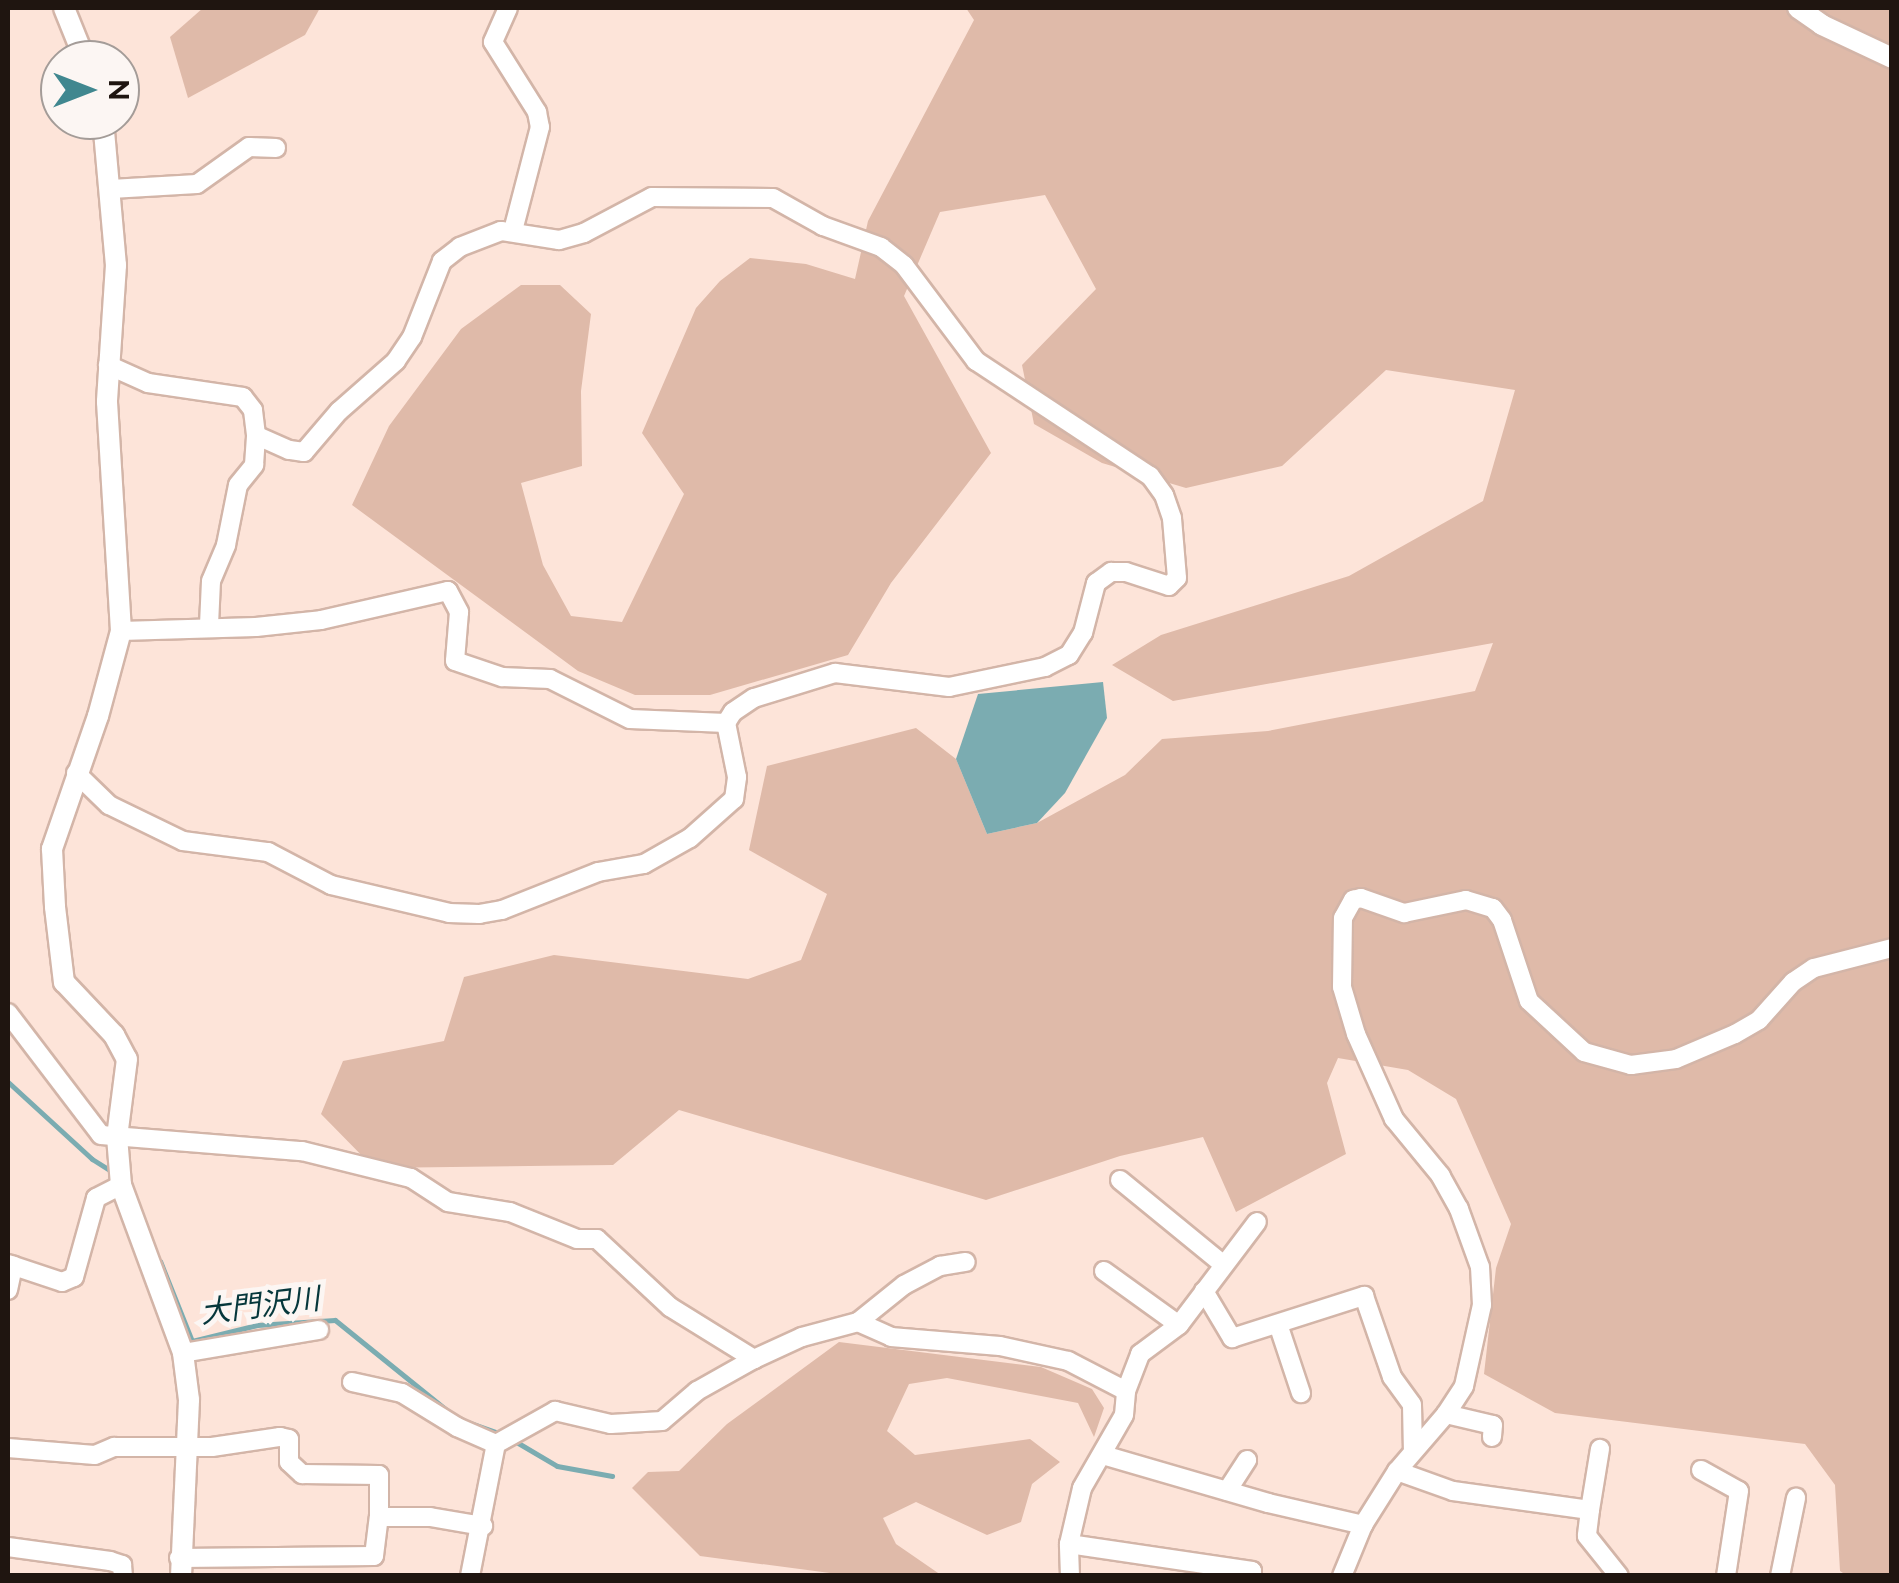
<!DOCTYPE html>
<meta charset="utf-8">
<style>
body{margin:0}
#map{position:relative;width:1899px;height:1583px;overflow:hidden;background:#fde4d9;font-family:Raleway,"Noto Sans JP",sans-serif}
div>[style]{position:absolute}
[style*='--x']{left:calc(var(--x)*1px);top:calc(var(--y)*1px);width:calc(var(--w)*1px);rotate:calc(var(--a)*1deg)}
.green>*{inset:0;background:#dfbaa9}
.water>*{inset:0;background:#7bacb1}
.stream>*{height:5px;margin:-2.5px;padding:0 2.5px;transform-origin:2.5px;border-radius:2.5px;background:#7bacb1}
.roads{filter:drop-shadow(2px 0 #d3b5a8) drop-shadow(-2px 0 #d3b5a8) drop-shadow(0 2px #d3b5a8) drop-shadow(0 -2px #d3b5a8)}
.minor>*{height:18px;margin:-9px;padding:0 9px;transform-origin:9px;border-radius:9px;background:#fff}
.tertiary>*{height:20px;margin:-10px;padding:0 10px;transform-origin:10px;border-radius:10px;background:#fff}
span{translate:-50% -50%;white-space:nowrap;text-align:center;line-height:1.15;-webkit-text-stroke:10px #fcf6f3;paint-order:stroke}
.water-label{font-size:30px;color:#06373b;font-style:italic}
.frame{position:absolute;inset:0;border:10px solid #1f1510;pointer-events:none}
.north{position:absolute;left:40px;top:40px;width:100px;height:100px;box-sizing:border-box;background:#fcf6f3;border:2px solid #a49c98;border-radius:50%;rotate:90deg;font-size:28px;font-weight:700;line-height:40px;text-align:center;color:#1f1510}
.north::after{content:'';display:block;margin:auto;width:35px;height:45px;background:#40878f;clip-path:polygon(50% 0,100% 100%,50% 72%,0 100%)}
</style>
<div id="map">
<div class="green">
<i style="clip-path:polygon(203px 8px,320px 8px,305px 35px,188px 98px,170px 37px)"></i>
<i style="clip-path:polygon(966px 8px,1891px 8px,1891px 1575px,1846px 1575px,1840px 1571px,1835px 1485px,1805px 1444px,1555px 1413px,1484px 1374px,1496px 1268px,1511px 1224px,1456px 1099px,1408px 1070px,1338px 1058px,1327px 1083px,1346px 1154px,1236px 1212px,1203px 1137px,1120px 1156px,986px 1200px,679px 1110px,613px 1165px,374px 1168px,321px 1114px,343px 1061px,444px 1041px,464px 977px,554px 955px,748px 979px,801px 960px,827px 894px,749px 850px,767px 766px,916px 728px,956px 759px,987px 834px,1037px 823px,1125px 775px,1162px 739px,1268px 731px,1475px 691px,1493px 643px,1173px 701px,1112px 665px,1161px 635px,1349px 576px,1483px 501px,1515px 390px,1386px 370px,1282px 466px,1186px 488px,1102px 463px,1034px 424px,1022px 365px,1096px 289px,1045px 195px,940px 212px,904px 296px,991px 453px,891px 583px,848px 655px,710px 695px,635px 695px,578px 671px,352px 505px,389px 426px,461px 329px,521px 285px,560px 285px,591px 314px,581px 391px,582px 466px,521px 483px,543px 565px,571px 616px,622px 622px,684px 494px,642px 433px,696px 308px,720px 281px,750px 258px,806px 264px,855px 279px,868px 221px,974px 20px)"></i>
<i style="clip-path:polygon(839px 1342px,1041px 1367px,1092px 1389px,1104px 1408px,1094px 1437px,1078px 1403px,947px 1378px,909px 1384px,887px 1431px,915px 1455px,1030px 1439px,1060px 1462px,1032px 1484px,1021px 1522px,987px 1535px,916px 1502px,883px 1518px,896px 1544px,941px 1575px,845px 1575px,700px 1556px,632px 1488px,648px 1472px,679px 1471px,727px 1424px)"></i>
</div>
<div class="water">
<i style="clip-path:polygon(1103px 682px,1107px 718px,1065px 793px,1037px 823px,987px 834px,956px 759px,978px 694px)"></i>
</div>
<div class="stream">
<i style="--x:8;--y:1082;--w:114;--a:42.5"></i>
<i style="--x:92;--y:1159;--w:26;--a:32"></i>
<i style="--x:160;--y:1261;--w:86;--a:68.2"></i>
<i style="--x:192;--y:1341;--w:67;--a:-13.8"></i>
<i style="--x:257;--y:1325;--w:78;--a:-3.7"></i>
<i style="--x:335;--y:1320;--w:146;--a:38.9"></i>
<i style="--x:462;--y:1420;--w:45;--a:19.7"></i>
<i style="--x:513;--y:1440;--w:51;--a:30.6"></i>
<i style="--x:557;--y:1466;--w:56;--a:10.3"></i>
</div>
<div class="roads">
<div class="minor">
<i style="--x:508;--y:8;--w:37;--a:114"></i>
<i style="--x:493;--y:42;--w:83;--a:57.8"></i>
<i style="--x:537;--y:112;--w:15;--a:79"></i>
<i style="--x:540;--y:127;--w:107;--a:104.6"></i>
<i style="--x:111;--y:189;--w:86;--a:-3.3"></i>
<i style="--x:197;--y:184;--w:64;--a:-35.4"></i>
<i style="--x:249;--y:147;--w:27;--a:2"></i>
<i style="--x:209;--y:625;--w:44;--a:-87.4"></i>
<i style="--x:211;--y:581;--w:39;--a:-67"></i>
<i style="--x:226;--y:545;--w:61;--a:-78.7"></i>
<i style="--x:238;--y:485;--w:26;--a:-51"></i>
<i style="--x:254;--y:465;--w:30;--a:-86"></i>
<i style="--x:121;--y:631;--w:135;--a:-1.7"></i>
<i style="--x:256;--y:627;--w:65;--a:-6.1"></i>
<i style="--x:321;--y:620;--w:130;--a:-12.9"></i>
<i style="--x:448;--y:591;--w:24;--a:62"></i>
<i style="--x:459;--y:612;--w:49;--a:94.7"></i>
<i style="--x:455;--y:661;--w:50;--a:18.8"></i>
<i style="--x:502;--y:677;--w:48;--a:2.4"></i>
<i style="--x:550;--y:679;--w:89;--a:26.6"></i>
<i style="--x:630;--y:719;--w:96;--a:2.4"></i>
<i style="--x:76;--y:773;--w:46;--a:44.1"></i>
<i style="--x:109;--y:805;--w:82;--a:25.9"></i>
<i style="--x:183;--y:841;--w:86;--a:7.4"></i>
<i style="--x:268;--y:852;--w:71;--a:27.6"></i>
<i style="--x:331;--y:885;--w:121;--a:13.3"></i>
<i style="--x:449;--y:913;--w:30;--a:2"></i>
<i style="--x:479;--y:914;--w:23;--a:-10"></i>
<i style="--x:502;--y:910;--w:103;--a:-21.6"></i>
<i style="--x:598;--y:872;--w:47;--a:-9.9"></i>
<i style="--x:644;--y:864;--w:53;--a:-29.5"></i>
<i style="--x:690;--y:838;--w:59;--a:-41.6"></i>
<i style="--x:734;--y:799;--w:22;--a:-82"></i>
<i style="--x:737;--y:777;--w:55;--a:-101.5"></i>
<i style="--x:726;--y:723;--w:13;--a:-58"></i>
<i style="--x:733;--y:712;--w:25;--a:-34"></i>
<i style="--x:754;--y:698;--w:85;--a:-17.2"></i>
<i style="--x:835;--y:673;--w:115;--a:7"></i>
<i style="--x:949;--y:687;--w:98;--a:-11.8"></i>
<i style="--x:1045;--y:667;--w:27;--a:-27"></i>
<i style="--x:1069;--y:655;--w:26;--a:-58"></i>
<i style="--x:1083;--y:633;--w:52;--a:-75.4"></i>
<i style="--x:1096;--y:583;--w:19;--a:-36"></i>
<i style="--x:1111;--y:572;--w:15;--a:0"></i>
<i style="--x:1126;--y:572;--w:45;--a:18"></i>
<i style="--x:1169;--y:586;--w:11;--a:-45"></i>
<i style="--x:1177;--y:578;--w:60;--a:-94.8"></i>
<i style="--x:1172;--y:518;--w:24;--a:-109"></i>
<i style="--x:1164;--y:495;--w:24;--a:-126"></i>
<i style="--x:1150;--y:476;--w:209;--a:-146.5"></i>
<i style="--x:976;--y:361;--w:120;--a:-126.9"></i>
<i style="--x:904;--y:265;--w:29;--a:-142"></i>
<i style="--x:881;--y:247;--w:62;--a:-160.1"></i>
<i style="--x:823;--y:226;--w:57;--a:-150.8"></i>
<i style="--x:773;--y:198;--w:121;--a:-179.5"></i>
<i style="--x:652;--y:197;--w:77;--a:152.1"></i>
<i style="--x:584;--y:233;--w:26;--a:164"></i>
<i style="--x:559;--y:240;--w:59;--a:-171.2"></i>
<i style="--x:501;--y:231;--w:44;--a:158.7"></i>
<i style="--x:460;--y:247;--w:23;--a:142"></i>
<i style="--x:442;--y:261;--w:82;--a:111.5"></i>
<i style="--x:412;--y:337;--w:29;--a:124"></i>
<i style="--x:396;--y:361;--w:76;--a:138.7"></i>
<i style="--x:339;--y:411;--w:54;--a:130.5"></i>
<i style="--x:304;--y:452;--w:15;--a:-172"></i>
<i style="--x:289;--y:450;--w:36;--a:-156"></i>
<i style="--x:256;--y:435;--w:25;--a:-97"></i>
<i style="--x:253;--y:410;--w:16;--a:-128"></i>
<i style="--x:243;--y:397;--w:96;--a:-171.6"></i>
<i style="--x:148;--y:383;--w:44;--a:-155.8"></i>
<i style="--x:8;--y:1013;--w:153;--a:52.7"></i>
<i style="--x:101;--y:1135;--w:202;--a:4.6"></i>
<i style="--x:302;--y:1151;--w:112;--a:13.9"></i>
<i style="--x:411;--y:1178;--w:44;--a:33"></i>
<i style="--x:448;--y:1202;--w:63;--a:9.2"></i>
<i style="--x:510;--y:1212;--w:72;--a:21.9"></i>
<i style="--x:577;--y:1239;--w:20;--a:0"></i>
<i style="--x:597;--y:1239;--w:100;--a:43"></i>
<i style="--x:670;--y:1307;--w:99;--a:31.8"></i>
<i style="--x:1120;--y:1180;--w:134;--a:39.3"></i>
<i style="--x:8;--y:1264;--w:57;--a:18.4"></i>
<i style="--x:62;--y:1282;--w:13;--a:-23"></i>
<i style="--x:74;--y:1277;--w:82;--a:-74.4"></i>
<i style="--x:96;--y:1198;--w:28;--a:-27"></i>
<i style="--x:1104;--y:1271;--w:92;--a:35.8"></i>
<i style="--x:8;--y:1290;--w:25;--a:-78"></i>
<i style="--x:1204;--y:1291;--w:55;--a:59.2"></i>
<i style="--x:1232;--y:1338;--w:139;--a:-17.7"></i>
<i style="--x:1364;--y:1296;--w:86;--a:70.9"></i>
<i style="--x:1392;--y:1377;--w:34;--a:54"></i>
<i style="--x:1412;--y:1405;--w:46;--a:88.8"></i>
<i style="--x:858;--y:1322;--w:36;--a:24"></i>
<i style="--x:891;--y:1337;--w:109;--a:4.7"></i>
<i style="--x:1000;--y:1346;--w:70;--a:12.4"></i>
<i style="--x:1068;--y:1361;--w:65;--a:27.3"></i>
<i style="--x:1278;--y:1324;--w:73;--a:71.6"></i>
<i style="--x:183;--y:1353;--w:138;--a:-9.6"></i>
<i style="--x:352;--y:1382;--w:51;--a:12.4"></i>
<i style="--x:402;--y:1393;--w:65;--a:31.7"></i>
<i style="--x:457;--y:1427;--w:43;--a:23.6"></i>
<i style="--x:1446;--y:1414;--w:48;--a:13.2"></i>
<i style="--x:1493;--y:1425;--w:12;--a:95"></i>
<i style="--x:496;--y:1444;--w:68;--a:-29.2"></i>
<i style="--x:555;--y:1411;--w:57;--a:13.1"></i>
<i style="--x:611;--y:1424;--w:51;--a:-3.4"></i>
<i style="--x:662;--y:1421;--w:46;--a:-40.6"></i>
<i style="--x:697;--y:1391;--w:65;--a:-29.3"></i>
<i style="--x:754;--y:1359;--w:53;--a:-24.6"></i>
<i style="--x:802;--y:1337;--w:58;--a:-15"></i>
<i style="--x:858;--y:1322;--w:59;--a:-38.8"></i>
<i style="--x:904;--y:1285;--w:41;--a:-27.8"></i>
<i style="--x:940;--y:1266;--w:26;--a:-9"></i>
<i style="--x:8;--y:1448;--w:87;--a:4.6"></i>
<i style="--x:95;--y:1455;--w:21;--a:-23"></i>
<i style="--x:114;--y:1447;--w:98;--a:0"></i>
<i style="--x:212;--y:1447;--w:69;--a:-8.4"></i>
<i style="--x:280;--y:1437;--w:9;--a:13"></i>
<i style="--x:289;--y:1439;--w:23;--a:90"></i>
<i style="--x:289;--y:1462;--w:18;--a:43"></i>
<i style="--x:302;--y:1474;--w:77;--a:0.7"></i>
<i style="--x:379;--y:1475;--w:42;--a:90"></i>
<i style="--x:1103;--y:1455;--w:172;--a:16.2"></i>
<i style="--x:1268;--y:1503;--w:98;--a:13"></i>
<i style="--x:1363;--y:1525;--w:64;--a:-57.8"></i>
<i style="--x:1397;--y:1471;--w:75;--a:-49.3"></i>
<i style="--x:1446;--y:1414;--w:33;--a:-57"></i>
<i style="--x:1464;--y:1386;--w:83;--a:-77.5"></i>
<i style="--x:1482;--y:1305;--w:38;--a:-93"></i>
<i style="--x:1480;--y:1267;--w:62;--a:-109.9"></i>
<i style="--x:1459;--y:1209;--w:38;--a:-119"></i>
<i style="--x:1441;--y:1176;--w:74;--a:-129.5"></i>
<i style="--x:1394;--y:1119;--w:93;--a:-114.1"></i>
<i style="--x:1356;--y:1034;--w:49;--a:-106.6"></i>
<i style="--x:1342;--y:987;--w:69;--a:-89.2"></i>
<i style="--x:1343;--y:918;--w:21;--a:-61"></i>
<i style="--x:1353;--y:900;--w:8;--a:-14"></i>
<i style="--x:1361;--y:898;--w:46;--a:19.2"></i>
<i style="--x:1404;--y:913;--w:63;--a:-11.8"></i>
<i style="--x:1466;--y:900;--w:28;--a:17"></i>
<i style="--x:1493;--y:908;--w:15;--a:53"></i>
<i style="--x:1502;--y:920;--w:85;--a:71.6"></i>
<i style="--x:1529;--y:1001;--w:75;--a:42.8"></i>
<i style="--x:1584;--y:1052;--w:49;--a:15.5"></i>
<i style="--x:1631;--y:1065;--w:45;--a:-7.6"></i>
<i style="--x:1676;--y:1059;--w:64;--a:-23"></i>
<i style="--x:1735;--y:1034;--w:28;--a:-30"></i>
<i style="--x:1759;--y:1020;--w:51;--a:-48.2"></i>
<i style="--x:1793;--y:982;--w:25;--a:-34"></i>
<i style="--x:1814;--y:968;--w:81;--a:-14.4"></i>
<i style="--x:1701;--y:1470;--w:43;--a:28.9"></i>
<i style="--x:1739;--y:1491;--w:86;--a:98.7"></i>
<i style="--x:1397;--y:1471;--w:59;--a:19.7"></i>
<i style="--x:1453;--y:1491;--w:138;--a:7.9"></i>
<i style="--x:1590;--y:1510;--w:26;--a:97"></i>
<i style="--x:1587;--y:1536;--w:51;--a:51.3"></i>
<i style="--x:1227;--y:1491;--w:37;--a:-57"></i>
<i style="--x:1590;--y:1510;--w:62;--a:-80.7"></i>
<i style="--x:1069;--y:1544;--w:185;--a:8.4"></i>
<i style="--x:1252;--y:1571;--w:5;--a:101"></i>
<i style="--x:8;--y:1547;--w:103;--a:7.8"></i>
<i style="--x:110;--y:1561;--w:13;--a:18"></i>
<i style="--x:122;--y:1565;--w:11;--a:85"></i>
<i style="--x:179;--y:1558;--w:195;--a:-0.6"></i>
<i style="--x:374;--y:1556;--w:39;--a:-83"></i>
<i style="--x:379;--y:1517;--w:51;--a:0"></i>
<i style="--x:430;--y:1517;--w:54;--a:9.6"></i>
<i style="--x:470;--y:1576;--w:135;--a:-78.9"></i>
<i style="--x:1070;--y:1576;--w:32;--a:-92"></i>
<i style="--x:1069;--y:1544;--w:57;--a:-76.9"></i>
<i style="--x:1082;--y:1488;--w:84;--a:-60.1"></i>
<i style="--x:1124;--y:1415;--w:24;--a:-85"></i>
<i style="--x:1126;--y:1391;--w:40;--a:-69"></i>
<i style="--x:1140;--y:1354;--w:49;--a:-36.6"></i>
<i style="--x:1179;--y:1325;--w:129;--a:-52.9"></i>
<i style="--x:1342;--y:1576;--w:55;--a:-67.6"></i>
<i style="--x:1780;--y:1576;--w:80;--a:-78.4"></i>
</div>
<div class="tertiary">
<i style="--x:64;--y:8;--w:56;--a:68"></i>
<i style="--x:1798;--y:8;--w:29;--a:35"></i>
<i style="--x:1822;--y:25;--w:77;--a:25.2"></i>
<i style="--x:103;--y:120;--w:146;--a:84.9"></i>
<i style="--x:116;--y:265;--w:137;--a:93.8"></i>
<i style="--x:107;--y:402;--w:229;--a:86.5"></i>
<i style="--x:121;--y:631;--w:88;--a:105.1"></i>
<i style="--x:98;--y:716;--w:141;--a:109.1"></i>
<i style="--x:52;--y:849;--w:58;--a:87"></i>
<i style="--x:55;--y:907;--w:76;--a:83.2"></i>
<i style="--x:64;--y:982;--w:73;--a:46.7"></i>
<i style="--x:114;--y:1035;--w:27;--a:62"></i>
<i style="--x:127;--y:1059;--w:79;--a:97.3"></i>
<i style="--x:117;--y:1137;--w:48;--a:85.2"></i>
<i style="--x:121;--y:1185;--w:179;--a:69.7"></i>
<i style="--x:183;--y:1353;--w:47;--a:82.7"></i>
<i style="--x:189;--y:1400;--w:176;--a:92.6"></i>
</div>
</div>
<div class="water-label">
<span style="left:260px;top:1306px;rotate:-7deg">大門沢川</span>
</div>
<div class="frame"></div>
<div class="north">N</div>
</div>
